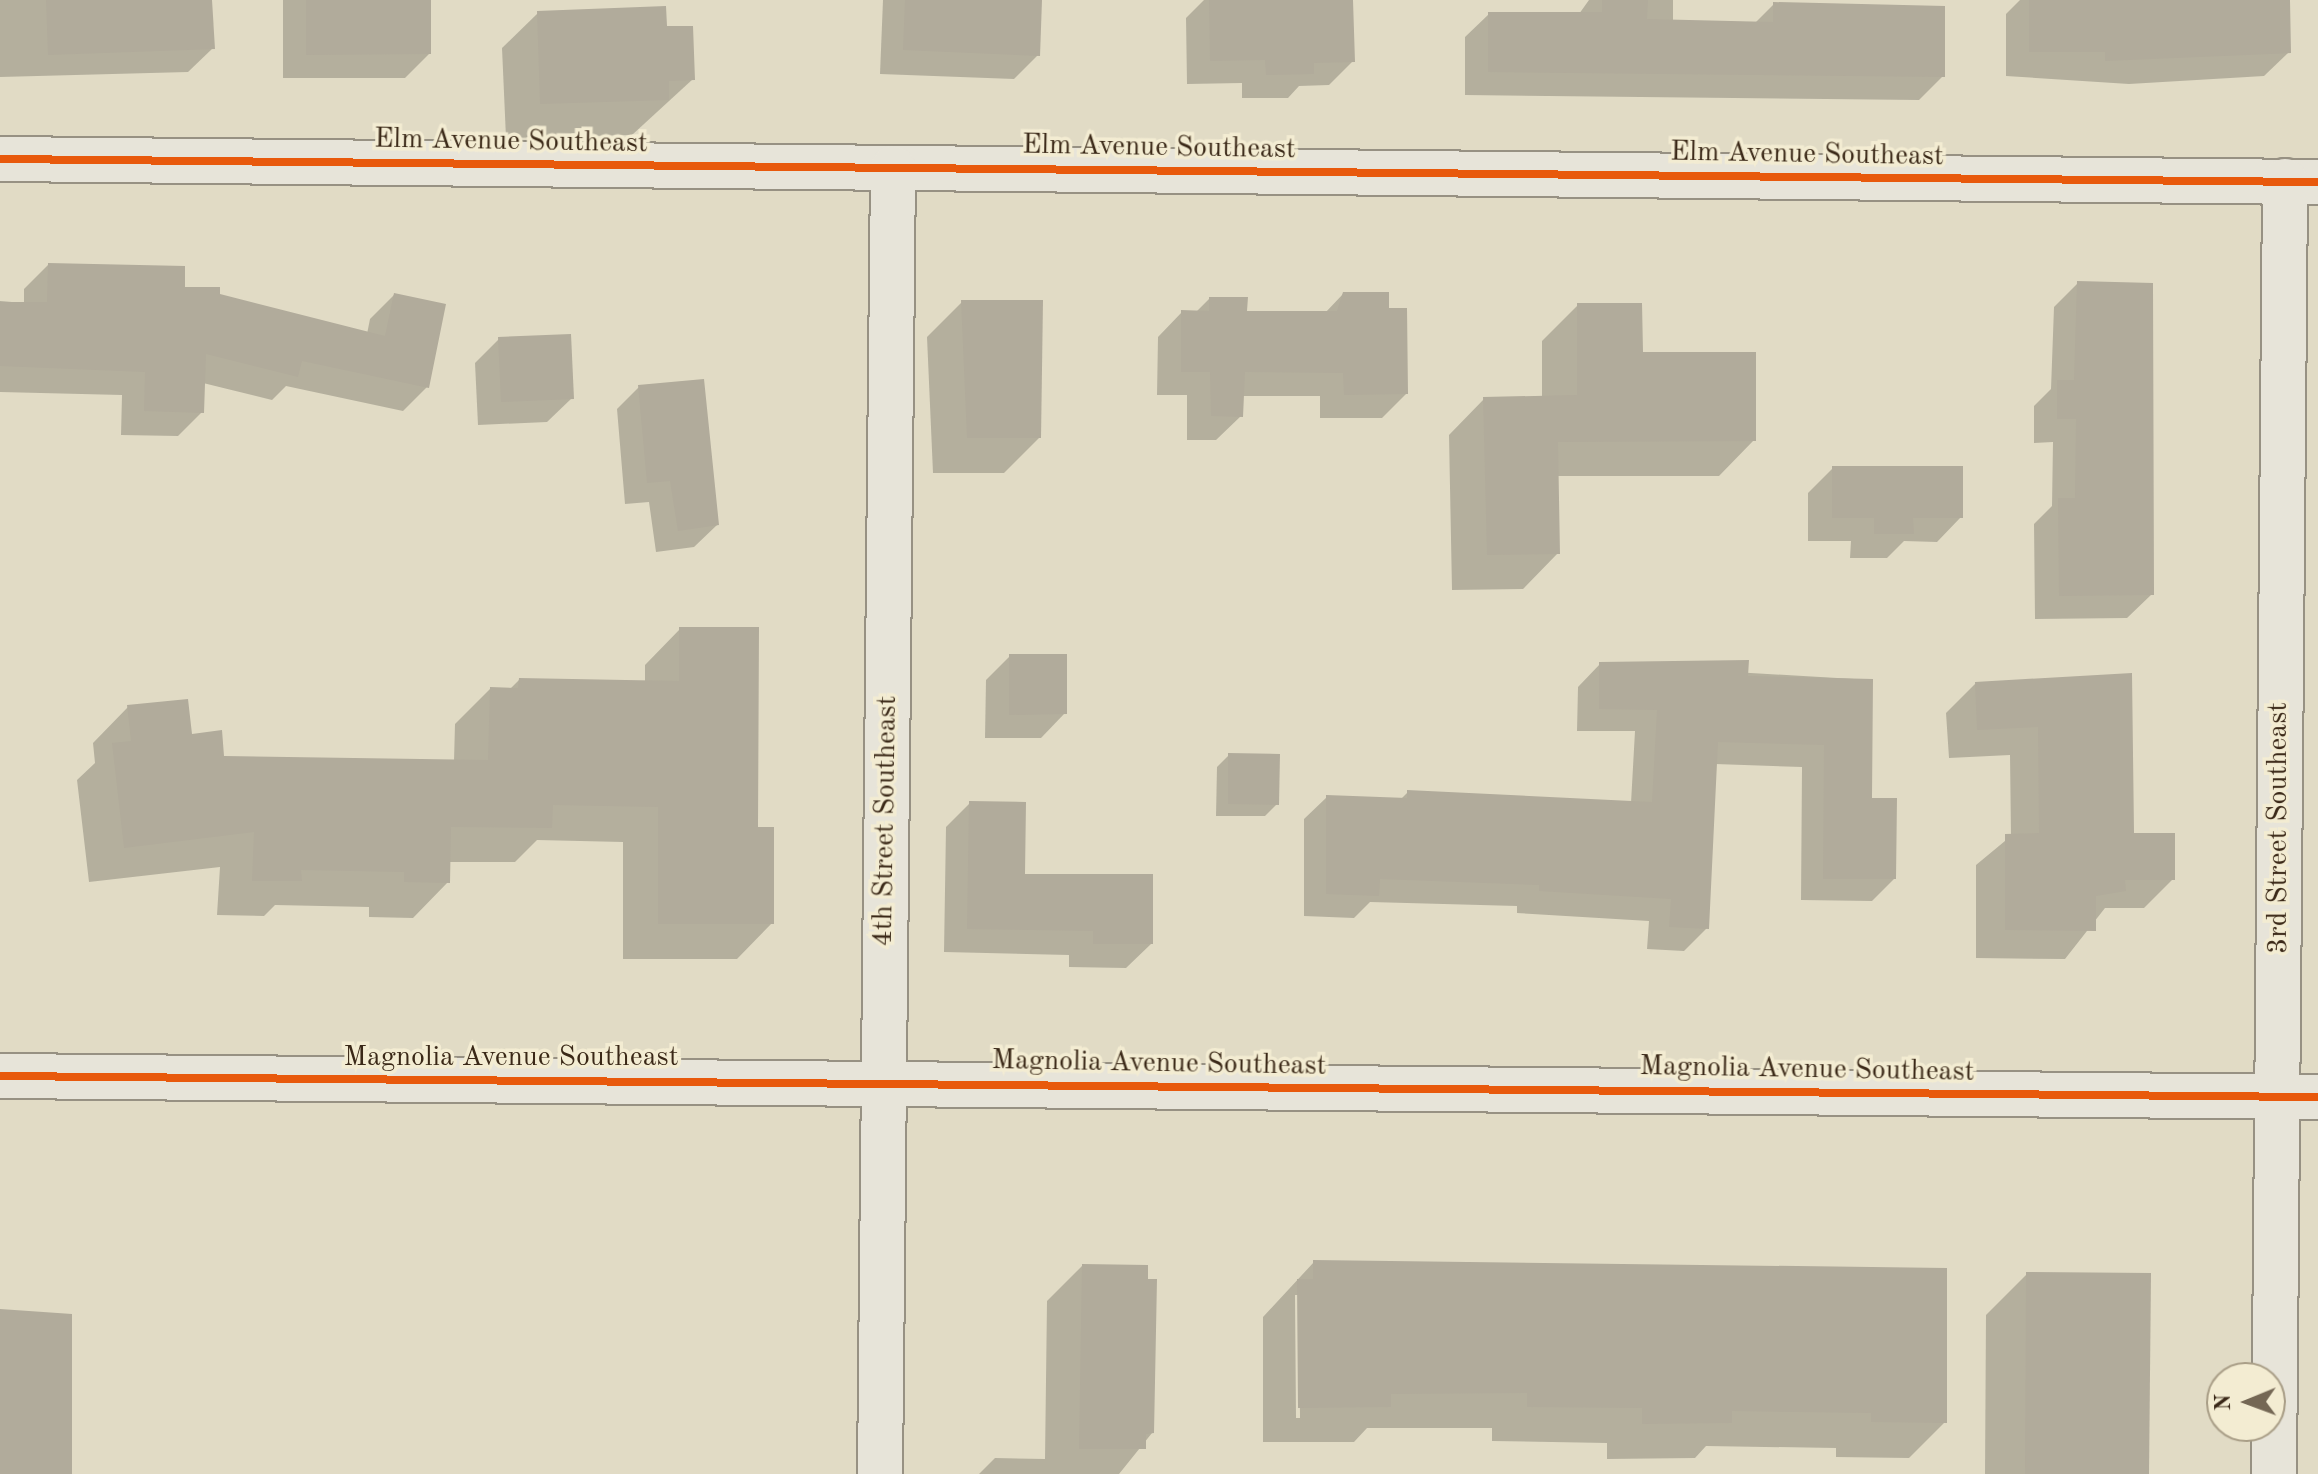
<!DOCTYPE html>
<style>
body{margin:0}
#map{position:relative;width:2318px;height:1474px;overflow:hidden;background:#e1dbc5;font-family:"Old Standard TT",serif}
div>[style]{position:absolute}
[style*='--x']{left:calc(var(--x)*1px);top:calc(var(--y)*1px);width:calc(var(--w)*1px);rotate:calc(var(--a)*1deg)}
.shadow>*{inset:0;background:#0003}
.building>*{inset:0;background:#b1ab9b}
.roads{filter:drop-shadow(2px 0 #979183) drop-shadow(-2px 0 #979183) drop-shadow(0 2px #979183) drop-shadow(0 -2px #979183)}
.minor>*{height:44px;margin:-22px;padding:0 22px;transform-origin:22px;border-radius:22px;background:#e7e4d9}
.cycleway>*{height:8px;margin:-4px;padding:0 4px;transform-origin:4px;border-radius:4px;background:#e8590c}
span{translate:-50% -50%;white-space:nowrap;text-align:center;line-height:1.15;-webkit-text-stroke:7px #f3ecd2;paint-order:stroke}
.street-label{font-size:28px;color:#3a2817}
.north{position:absolute;left:2206px;top:1362px;width:80px;height:80px;box-sizing:border-box;background:#f3ecd2;border:2px solid #a99e87;border-radius:50%;rotate:269deg;font-size:22px;font-weight:700;line-height:32px;text-align:center;color:#3a2817}
.north::after{content:'';display:block;margin:auto;width:28px;height:36px;background:#746754;clip-path:polygon(50% 0,100% 100%,50% 72%,0 100%)}
</style>
<div id="map">
<div class="shadow">
<i style="clip-path:polygon(0 0,210px 0,213px 48px,188px 72px,0 77px)"></i>
<i style="clip-path:polygon(283px 0,429px 0,429px 54px,405px 78px,283px 78px)"></i>
<i style="clip-path:polygon(883px 0,1040px 0,1038px 55px,1014px 79px,880px 74px)"></i>
<i style="clip-path:polygon(1204px 0,1351px 0,1353px 61px,1329px 85px,1299px 86px,1288px 98px,1242px 98px,1242px 83px,1187px 84px,1186px 18px)"></i>
<i style="clip-path:polygon(1589px 0,1673px 0,1673px 22px,1754px 24px,1774px 4px,1943px 76px,1919px 100px,1465px 95px,1465px 37px,1489px 14px,1579px 14px)"></i>
<i style="clip-path:polygon(2020px 0,2288px 0,2289px 52px,2264px 76px,2129px 84px,2006px 76px,2006px 14px)"></i>
<i style="clip-path:polygon(538px 13px,665px 28px,693px 79px,632px 135px,506px 138px,502px 48px)"></i>
<i style="clip-path:polygon(48px 265px,218px 296px,367px 334px,370px 319px,394px 295px,427px 387px,403px 411px,286px 386px,272px 400px,203px 383px,202px 412px,178px 436px,121px 435px,122px 395px,0 392px,0 301px,24px 303px,24px 289px)"></i>
<i style="clip-path:polygon(2078px 283px,2152px 594px,2127px 618px,2035px 619px,2034px 524px,2052px 506px,2053px 442px,2034px 443px,2034px 406px,2051px 389px,2054px 307px)"></i>
<i style="clip-path:polygon(1343px 294px,1387px 310px,1406px 394px,1382px 418px,1320px 418px,1320px 396px,1242px 396px,1241px 416px,1216px 440px,1187px 440px,1187px 395px,1157px 395px,1158px 337px,1182px 312px,1196px 312px,1209px 299px,1245px 313px,1325px 313px)"></i>
<i style="clip-path:polygon(962px 302px,1039px 438px,1004px 473px,933px 473px,927px 337px)"></i>
<i style="clip-path:polygon(1578px 305px,1754px 440px,1719px 476px,1557px 476px,1558px 553px,1523px 589px,1452px 590px,1449px 435px,1484px 399px,1542px 398px,1542px 341px)"></i>
<i style="clip-path:polygon(499px 339px,572px 398px,547px 422px,478px 425px,475px 363px)"></i>
<i style="clip-path:polygon(639px 387px,717px 525px,694px 547px,656px 552px,649px 502px,625px 504px,617px 409px)"></i>
<i style="clip-path:polygon(1833px 468px,1961px 517px,1937px 542px,1904px 541px,1887px 558px,1850px 558px,1851px 541px,1808px 541px,1808px 493px)"></i>
<i style="clip-path:polygon(680px 629px,756px 829px,772px 923px,737px 959px,623px 959px,623px 842px,537px 840px,515px 862px,449px 862px,448px 882px,413px 918px,369px 917px,369px 907px,275px 905px,264px 916px,217px 915px,220px 867px,89px 882px,77px 780px,95px 763px,93px 743px,128px 707px,223px 758px,454px 761px,455px 724px,490px 689px,510px 689px,519px 680px,645px 682px,645px 665px)"></i>
<i style="clip-path:polygon(1010px 656px,1065px 713px,1041px 738px,985px 738px,986px 680px)"></i>
<i style="clip-path:polygon(1600px 664px,1871px 680px,1870px 800px,1894px 879px,1872px 901px,1801px 900px,1802px 767px,1715px 764px,1707px 928px,1684px 951px,1647px 949px,1649px 921px,1517px 913px,1517px 906px,1370px 902px,1354px 918px,1304px 916px,1304px 819px,1327px 797px,1400px 800px,1408px 792px,1631px 803px,1635px 731px,1577px 731px,1578px 687px)"></i>
<i style="clip-path:polygon(2130px 675px,2133px 835px,2173px 879px,2144px 908px,2105px 908px,2065px 959px,1976px 958px,1976px 865px,2011px 836px,2010px 755px,1949px 758px,1946px 713px,1975px 684px)"></i>
<i style="clip-path:polygon(1229px 755px,1277px 804px,1265px 816px,1216px 816px,1217px 767px)"></i>
<i style="clip-path:polygon(970px 803px,1023px 875px,1151px 944px,1126px 968px,1069px 967px,1069px 955px,944px 952px,946px 827px)"></i>
<i style="clip-path:polygon(evenodd,1314px 1262px,1945px 1422px,1909px 1458px,1836px 1457px,1836px 1448px,1706px 1446px,1695px 1458px,1607px 1459px,1607px 1443px,1492px 1441px,1492px 1428px,1367px 1428px,1354px 1442px,1263px 1442px,1263px 1317px,1314px 1262px,1295px 1295px,1299px 1295px,1300px 1418px,1296px 1418px,1295px 1295px)"></i>
<i style="clip-path:polygon(1082px 1266px,1152px 1433px,1119px 1474px,979px 1474px,995px 1458px,1045px 1459px,1047px 1301px)"></i>
<i style="clip-path:polygon(2027px 1274px,2148px 1474px,1985px 1474px,1986px 1315px)"></i>
</div>
<div class="building">
<i style="clip-path:polygon(46px 0,212px 0,215px 49px,48px 55px)"></i>
<i style="clip-path:polygon(306px 0,431px 0,431px 54px,306px 55px)"></i>
<i style="clip-path:polygon(905px 0,1042px 0,1040px 56px,903px 50px)"></i>
<i style="clip-path:polygon(1209px 0,1353px 0,1355px 62px,1314px 63px,1314px 74px,1266px 75px,1265px 60px,1210px 61px)"></i>
<i style="clip-path:polygon(1602px 0,1648px 0,1647px 19px,1773px 22px,1773px 2px,1945px 6px,1945px 77px,1488px 72px,1488px 12px,1602px 12px)"></i>
<i style="clip-path:polygon(2029px 0,2290px 0,2291px 53px,2105px 61px,2105px 52px,2029px 52px)"></i>
<i style="clip-path:polygon(666px 6px,667px 26px,693px 26px,695px 80px,669px 81px,669px 100px,540px 104px,537px 11px)"></i>
<i style="clip-path:polygon(48px 263px,185px 266px,185px 287px,220px 287px,220px 294px,385px 336px,394px 293px,446px 304px,429px 388px,302px 361px,298px 377px,206px 354px,204px 413px,144px 411px,145px 372px,0 366px,0 302px,47px 302px)"></i>
<i style="clip-path:polygon(2077px 281px,2153px 283px,2154px 595px,2059px 596px,2058px 498px,2075px 498px,2076px 419px,2057px 419px,2057px 380px,2074px 380px)"></i>
<i style="clip-path:polygon(1343px 292px,1389px 292px,1389px 308px,1407px 308px,1408px 394px,1344px 395px,1343px 373px,1245px 372px,1243px 417px,1211px 416px,1210px 372px,1181px 372px,1181px 310px,1209px 311px,1209px 297px,1248px 297px,1247px 311px,1337px 311px)"></i>
<i style="clip-path:polygon(961px 300px,1043px 300px,1041px 438px,967px 438px)"></i>
<i style="clip-path:polygon(1577px 303px,1642px 303px,1643px 352px,1756px 352px,1756px 441px,1558px 442px,1560px 554px,1487px 555px,1483px 397px,1577px 395px)"></i>
<i style="clip-path:polygon(571px 334px,574px 399px,501px 402px,498px 337px)"></i>
<i style="clip-path:polygon(704px 379px,719px 525px,678px 531px,670px 481px,647px 483px,638px 385px)"></i>
<i style="clip-path:polygon(1832px 466px,1963px 466px,1963px 518px,1913px 518px,1914px 534px,1874px 534px,1874px 518px,1832px 518px)"></i>
<i style="clip-path:polygon(679px 627px,759px 627px,758px 827px,774px 827px,774px 924px,658px 924px,658px 807px,553px 805px,552px 828px,451px 827px,450px 883px,404px 882px,404px 872px,301px 870px,302px 881px,252px 881px,254px 832px,124px 848px,112px 743px,131px 741px,127px 705px,188px 699px,192px 734px,222px 730px,224px 756px,488px 760px,490px 687px,518px 688px,519px 678px,679px 681px)"></i>
<i style="clip-path:polygon(1009px 654px,1067px 654px,1067px 714px,1009px 715px)"></i>
<i style="clip-path:polygon(1749px 660px,1748px 676px,1873px 679px,1872px 798px,1897px 798px,1896px 879px,1823px 879px,1824px 745px,1718px 742px,1709px 929px,1669px 927px,1671px 899px,1539px 891px,1539px 885px,1380px 879px,1379px 896px,1326px 894px,1326px 795px,1407px 798px,1407px 790px,1652px 802px,1657px 710px,1599px 709px,1599px 662px)"></i>
<i style="clip-path:polygon(2132px 673px,2134px 833px,2175px 833px,2175px 880px,2125px 880px,2126px 891px,2096px 896px,2096px 931px,2005px 930px,2005px 834px,2039px 833px,2038px 727px,1977px 730px,1975px 682px)"></i>
<i style="clip-path:polygon(1228px 753px,1280px 754px,1279px 805px,1228px 804px)"></i>
<i style="clip-path:polygon(969px 801px,1026px 802px,1025px 874px,1153px 874px,1153px 944px,1093px 944px,1093px 931px,967px 929px)"></i>
<i style="clip-path:polygon(1313px 1260px,1947px 1268px,1947px 1423px,1871px 1422px,1871px 1413px,1732px 1411px,1732px 1423px,1642px 1424px,1642px 1408px,1527px 1407px,1527px 1393px,1391px 1394px,1391px 1407px,1298px 1408px,1297px 1279px,1313px 1279px)"></i>
<i style="clip-path:polygon(1082px 1264px,1148px 1265px,1148px 1279px,1157px 1279px,1154px 1433px,1146px 1434px,1146px 1449px,1079px 1449px)"></i>
<i style="clip-path:polygon(2026px 1272px,2151px 1273px,2149px 1474px,2025px 1474px)"></i>
<i style="clip-path:polygon(0 1309px,72px 1314px,72px 1474px,0 1474px)"></i>
</div>
<div class="roads">
<div class="minor">
<i style="--x:0;--y:159;--w:2318;--a:0.57"></i>
<i style="--x:0;--y:1076;--w:2318;--a:0.52"></i>
<i style="--x:880;--y:1474;--w:1306;--a:-89.43"></i>
<i style="--x:2274;--y:1474;--w:1293;--a:-89.51"></i>
</div>
</div>
<div class="cycleway">
<i style="--x:0;--y:159;--w:2318;--a:0.57"></i>
<i style="--x:0;--y:1076;--w:2318;--a:0.52"></i>
</div>
<div class="street-label">
<span style="left:511px;top:142px;rotate:1deg">Elm Avenue Southeast</span>
<span style="left:1159px;top:148px;rotate:1deg">Elm Avenue Southeast</span>
<span style="left:1807px;top:155px;rotate:1deg">Elm Avenue Southeast</span>
<span style="left:886px;top:821px;rotate:-89deg">4th Street Southeast</span>
<span style="left:2279px;top:828px;rotate:-90deg">3rd Street Southeast</span>
<span style="left:511px;top:1058px">Magnolia Avenue Southeast</span>
<span style="left:1159px;top:1064px;rotate:1deg">Magnolia Avenue Southeast</span>
<span style="left:1807px;top:1070px;rotate:1deg">Magnolia Avenue Southeast</span>
</div>
<div class="north">N</div>
</div>
